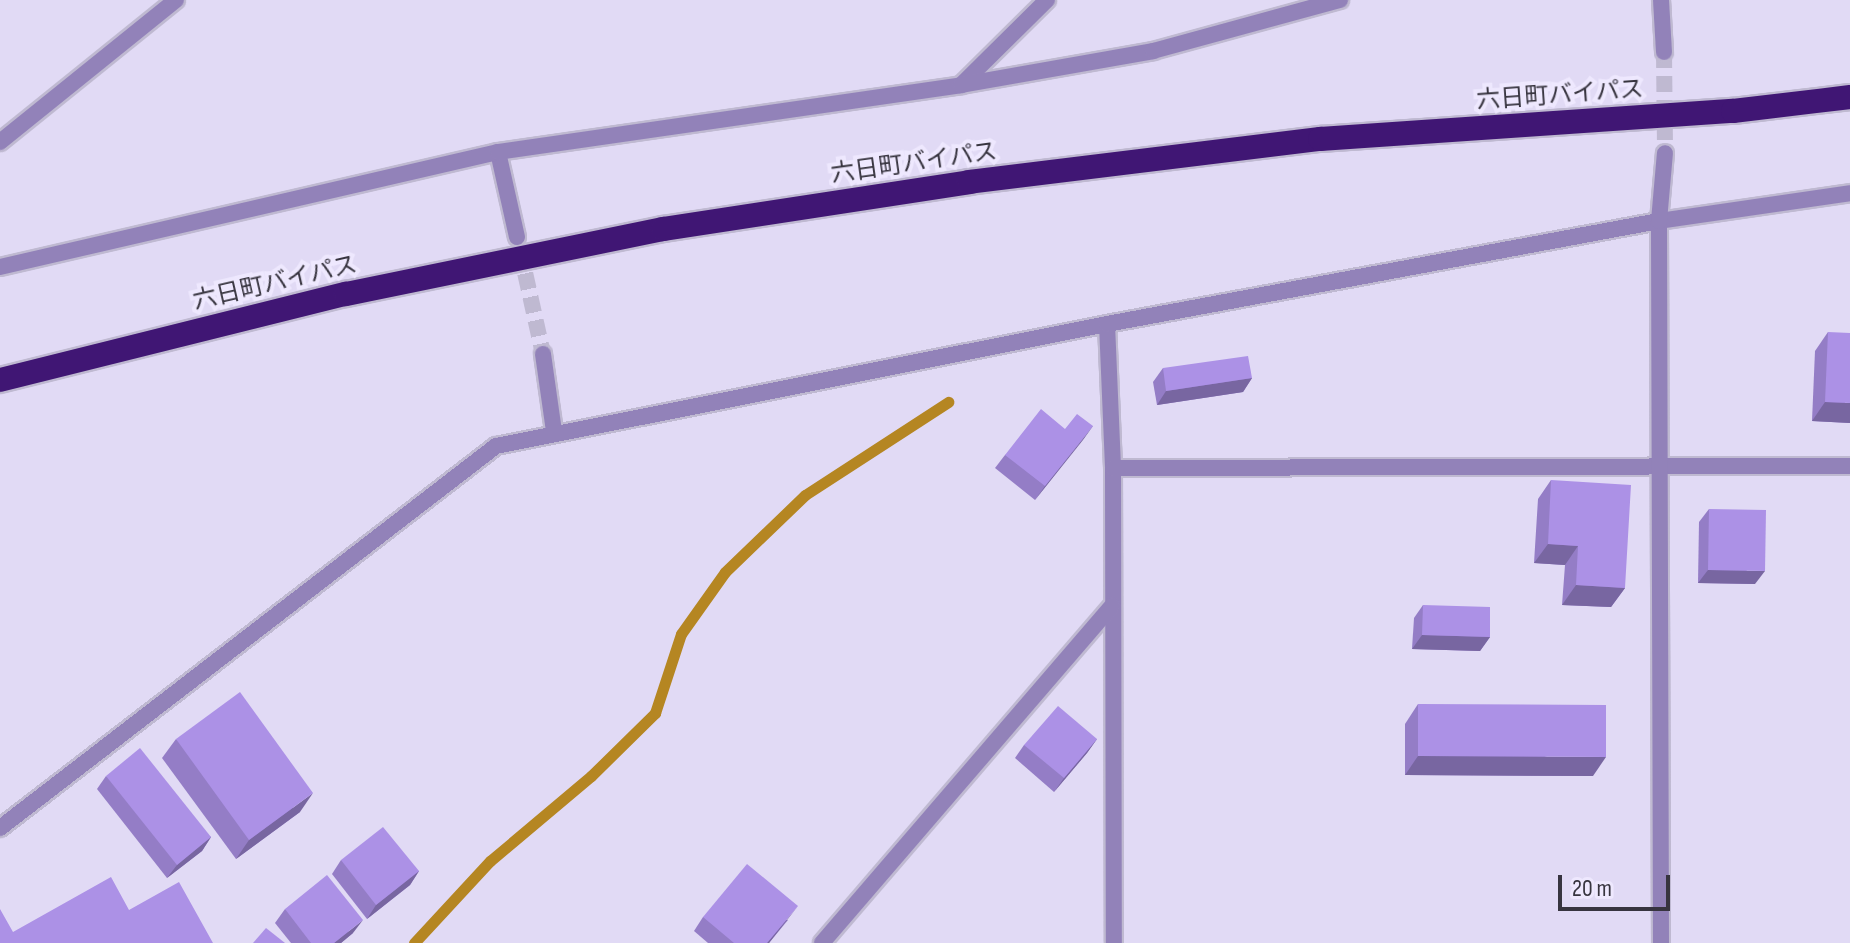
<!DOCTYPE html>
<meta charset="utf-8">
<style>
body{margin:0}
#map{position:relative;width:1850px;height:943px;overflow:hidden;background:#e1daf5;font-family:"Sofia Sans Condensed","Noto Sans JP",sans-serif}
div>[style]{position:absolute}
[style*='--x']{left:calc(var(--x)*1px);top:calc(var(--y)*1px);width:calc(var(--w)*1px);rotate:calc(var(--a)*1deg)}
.stream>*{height:11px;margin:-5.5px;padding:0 5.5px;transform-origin:5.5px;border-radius:5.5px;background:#b58622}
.street-tunnel>*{height:16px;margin-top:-8px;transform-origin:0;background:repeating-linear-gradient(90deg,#bfb9d1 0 16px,transparent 0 24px)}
.roads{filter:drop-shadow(2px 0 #bfb9d1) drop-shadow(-2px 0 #bfb9d1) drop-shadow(0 2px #bfb9d1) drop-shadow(0 -2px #bfb9d1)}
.street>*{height:16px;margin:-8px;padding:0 8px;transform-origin:8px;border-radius:8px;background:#9282b9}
.highway>*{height:24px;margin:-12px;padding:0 12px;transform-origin:12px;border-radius:12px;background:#401674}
.wall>*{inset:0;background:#947dc6}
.shaded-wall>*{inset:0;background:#7866a1}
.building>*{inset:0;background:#ac91e6}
span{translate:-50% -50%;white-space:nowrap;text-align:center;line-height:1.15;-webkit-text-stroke:8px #eee8fe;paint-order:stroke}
.street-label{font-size:24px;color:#37343f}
.scale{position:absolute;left:1558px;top:875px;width:112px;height:36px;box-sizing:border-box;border:4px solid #37343f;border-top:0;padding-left:10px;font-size:24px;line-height:28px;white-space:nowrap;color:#37343f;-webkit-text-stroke:6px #eee8fe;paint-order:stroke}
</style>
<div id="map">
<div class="stream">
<i style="--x:414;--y:943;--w:112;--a:-47.2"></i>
<i style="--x:490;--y:861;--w:132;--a:-40.1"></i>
<i style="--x:591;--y:776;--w:90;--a:-44.5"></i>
<i style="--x:655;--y:713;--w:83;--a:-71.8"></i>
<i style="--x:681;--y:634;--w:76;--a:-54.6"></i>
<i style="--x:725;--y:572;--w:111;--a:-43.9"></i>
<i style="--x:805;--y:495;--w:171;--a:-33"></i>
</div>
<div class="street-tunnel">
<i style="--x:1664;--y:52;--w:101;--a:89.4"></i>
<i style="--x:520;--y:250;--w:107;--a:77.5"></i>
</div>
<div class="roads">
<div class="street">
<i style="--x:1661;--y:0;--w:52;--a:86.7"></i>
<i style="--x:961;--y:85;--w:121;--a:-44.7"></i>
<i style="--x:0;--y:142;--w:226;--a:-38.9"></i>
<i style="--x:498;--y:152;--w:87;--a:77.4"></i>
<i style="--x:0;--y:267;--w:511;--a:-13"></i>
<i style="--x:498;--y:152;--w:468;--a:-8.2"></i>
<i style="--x:961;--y:85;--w:195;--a:-10"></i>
<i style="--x:1153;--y:51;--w:194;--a:-15.3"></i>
<i style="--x:1107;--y:324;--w:144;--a:87.6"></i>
<i style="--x:1113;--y:468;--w:475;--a:89.9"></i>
<i style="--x:543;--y:354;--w:78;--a:81.9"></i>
<i style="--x:1113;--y:468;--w:737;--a:-0.16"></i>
<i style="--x:0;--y:828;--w:626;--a:-37.6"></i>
<i style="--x:496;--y:446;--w:623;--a:-11.29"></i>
<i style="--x:1107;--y:324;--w:562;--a:-10.57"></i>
<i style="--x:1659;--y:221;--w:193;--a:-8.3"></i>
<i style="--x:822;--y:943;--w:445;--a:-49.3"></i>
<i style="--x:1661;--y:943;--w:722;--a:-90.16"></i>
<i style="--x:1659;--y:221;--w:68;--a:-85"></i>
</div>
<div class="highway">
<i style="--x:0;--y:380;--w:357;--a:-14"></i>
<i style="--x:346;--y:294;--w:324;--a:-11.6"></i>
<i style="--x:663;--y:229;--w:310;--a:-8.7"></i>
<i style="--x:969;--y:182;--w:354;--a:-7"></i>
<i style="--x:1320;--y:139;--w:414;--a:-3.9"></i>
<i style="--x:1733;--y:111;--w:118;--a:-6.8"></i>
</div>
</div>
<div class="wall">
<i style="clip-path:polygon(1828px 332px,1850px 423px,1812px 421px,1815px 351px)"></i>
<i style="clip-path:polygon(1163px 368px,1252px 378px,1243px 392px,1157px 405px,1153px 382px)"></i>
<i style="clip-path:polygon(1093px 426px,1035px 500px,995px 468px,1005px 455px,1065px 429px)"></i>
<i style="clip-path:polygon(1551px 480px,1625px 588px,1611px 607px,1562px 605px,1565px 565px,1534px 563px,1538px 499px)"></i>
<i style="clip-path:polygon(1709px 509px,1755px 584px,1698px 583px,1699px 522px)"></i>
<i style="clip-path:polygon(1423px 605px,1490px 637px,1480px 651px,1412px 649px,1414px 618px)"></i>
<i style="clip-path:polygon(1418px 704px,1593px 776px,1405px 775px,1405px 724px)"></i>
<i style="clip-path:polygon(176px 739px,300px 812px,236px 859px,162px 758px)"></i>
<i style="clip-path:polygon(1097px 739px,1087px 753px,1054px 792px,1015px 758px,1024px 745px)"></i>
<i style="clip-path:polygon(106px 776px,211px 837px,202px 851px,167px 878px,97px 789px)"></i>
<i style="clip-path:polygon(341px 860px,419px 871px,410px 885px,367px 919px,332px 874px)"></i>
<i style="clip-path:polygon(285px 909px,353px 933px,341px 943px,291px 943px,275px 923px)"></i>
<i style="clip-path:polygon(703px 917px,788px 920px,769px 943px,708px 943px,694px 931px)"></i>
</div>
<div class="shaded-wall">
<i style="clip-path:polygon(1252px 378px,1243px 392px,1157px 405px,1166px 391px)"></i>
<i style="clip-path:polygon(1825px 402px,1850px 403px,1850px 423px,1812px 421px)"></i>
<i style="clip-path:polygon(1093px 426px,1083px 440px,1035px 500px,1045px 486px)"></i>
<i style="clip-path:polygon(1548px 544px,1578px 546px,1565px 565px,1534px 563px)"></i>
<i style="clip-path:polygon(1708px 570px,1765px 571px,1755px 584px,1698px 583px)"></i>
<i style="clip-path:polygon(1576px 585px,1625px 588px,1611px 607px,1562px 605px)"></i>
<i style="clip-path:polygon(1422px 635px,1490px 637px,1480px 651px,1412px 649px)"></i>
<i style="clip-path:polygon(1097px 739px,1087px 753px,1054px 792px,1064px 778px)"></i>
<i style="clip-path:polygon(1418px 756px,1606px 757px,1593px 776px,1405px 775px)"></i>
<i style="clip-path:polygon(313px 793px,300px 812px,236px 859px,249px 840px)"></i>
<i style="clip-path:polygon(211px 837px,202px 851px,167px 878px,177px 865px)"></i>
<i style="clip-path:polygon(419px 871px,410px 885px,367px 919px,376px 905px)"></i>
<i style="clip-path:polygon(798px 906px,769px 943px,767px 943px)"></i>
<i style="clip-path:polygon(363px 920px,353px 933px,341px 943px,334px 943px)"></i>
</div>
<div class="building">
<i style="clip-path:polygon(1828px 332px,1850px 333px,1850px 403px,1825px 402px)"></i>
<i style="clip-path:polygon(1248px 356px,1252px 378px,1166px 391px,1163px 368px)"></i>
<i style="clip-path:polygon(1041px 409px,1065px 429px,1077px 414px,1093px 426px,1045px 486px,1005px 455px)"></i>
<i style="clip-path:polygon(1551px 480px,1631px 485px,1625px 588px,1576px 585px,1578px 546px,1548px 544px)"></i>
<i style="clip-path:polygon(1709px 509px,1766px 510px,1765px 571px,1708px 570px)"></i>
<i style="clip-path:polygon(1423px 605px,1490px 607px,1490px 637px,1422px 635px)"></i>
<i style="clip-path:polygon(240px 692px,313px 793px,249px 840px,176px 739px)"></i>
<i style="clip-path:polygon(1418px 704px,1606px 705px,1606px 757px,1418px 756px)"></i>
<i style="clip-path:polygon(1058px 706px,1097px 739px,1064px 778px,1024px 745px)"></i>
<i style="clip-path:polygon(140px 748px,211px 837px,177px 865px,106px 776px)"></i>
<i style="clip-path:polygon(383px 827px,419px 871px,376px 905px,341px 860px)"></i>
<i style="clip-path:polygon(747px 864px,798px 906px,767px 943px,734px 943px,703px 917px)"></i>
<i style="clip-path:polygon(327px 875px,363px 920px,334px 943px,311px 943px,285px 909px)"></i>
<i style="clip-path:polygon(111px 877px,129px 910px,179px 882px,213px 943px,0 943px,0 909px,13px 932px)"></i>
<i style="clip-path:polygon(266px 928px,285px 943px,253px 943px)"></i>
</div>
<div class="street-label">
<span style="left:1560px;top:95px;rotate:-4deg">六日町バイパス</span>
<span style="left:914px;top:163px;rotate:-8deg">六日町バイパス</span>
<span style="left:275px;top:283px;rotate:-13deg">六日町バイパス</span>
</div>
<div class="scale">20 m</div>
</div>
